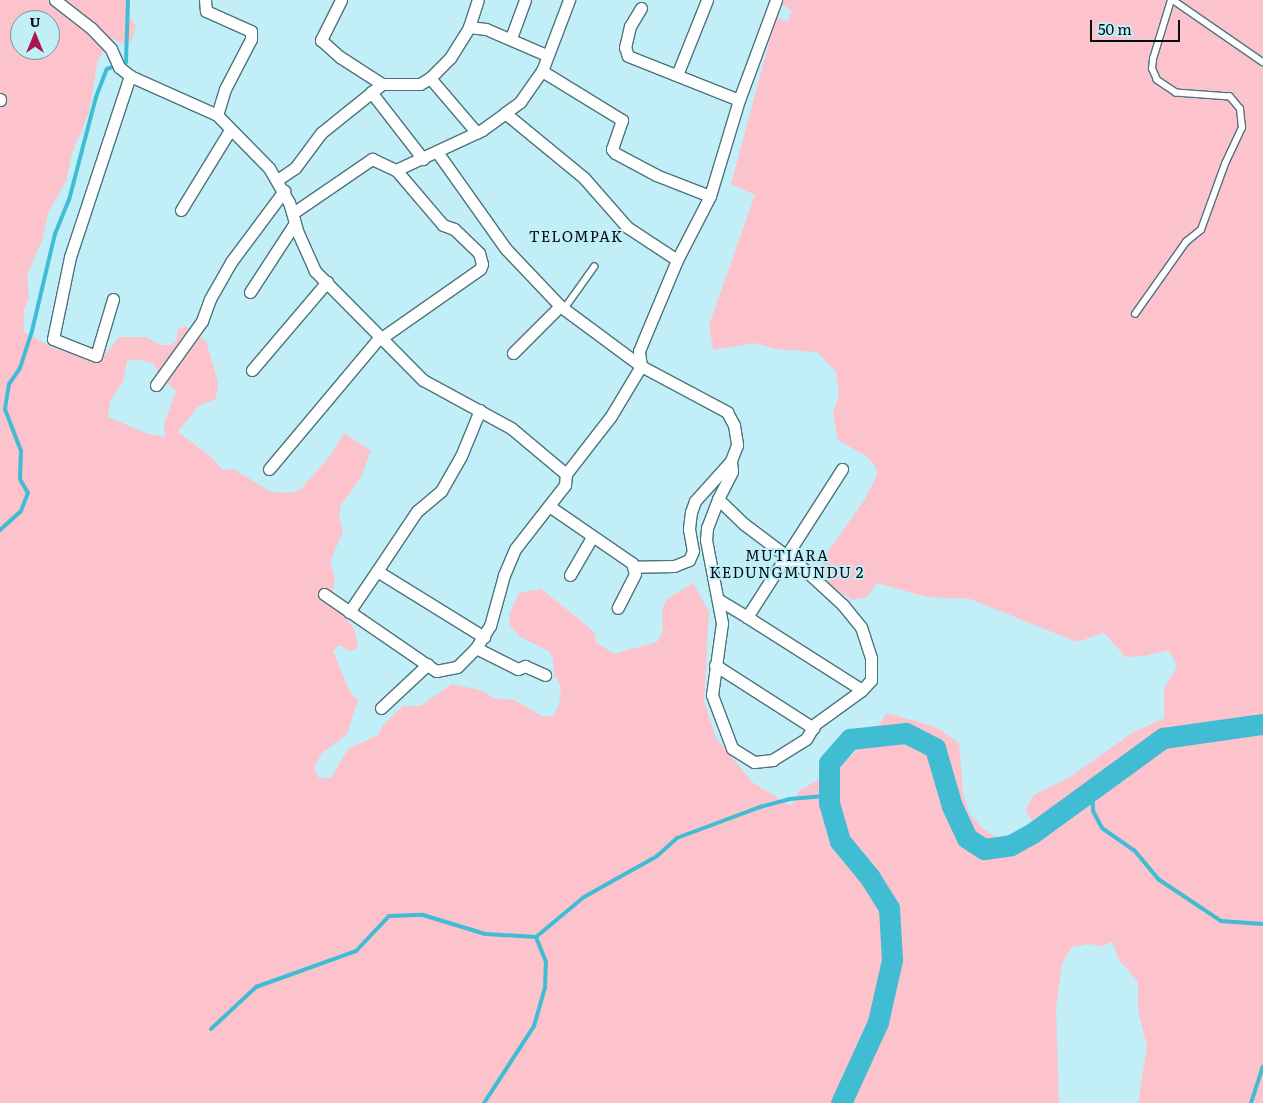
<!DOCTYPE html>
<style>
body{margin:0}
#map{position:relative;width:1263px;height:1103px;overflow:hidden;background:#c2eef7;font-family:Literata,serif}
div>[style]{position:absolute}
[style*='--x']{left:calc(var(--x)*1px);top:calc(var(--y)*1px);width:calc(var(--w)*1px);rotate:calc(var(--a)*1deg)}
.green>*{inset:0;background:#fdc3cd}
.stream>*{height:4px;margin:-2px;padding:0 2px;transform-origin:2px;border-radius:2px;background:#40bdd3}
.river>*{height:21px;margin:-10.5px;padding:0 10.5px;transform-origin:10.5px;border-radius:10.5px;background:#40bdd3}
.roads{filter:drop-shadow(1px 0 #4c747d) drop-shadow(-1px 0 #4c747d) drop-shadow(0 1px #4c747d) drop-shadow(0 -1px #4c747d)}
.lane>*{height:5.5px;margin:-2.75px;padding:0 2.75px;transform-origin:2.75px;border-radius:2.75px;background:#fff}
.street>*{height:11px;margin:-5.5px;padding:0 5.5px;transform-origin:5.5px;border-radius:5.5px;background:#fff}
span{translate:-50% -50%;white-space:nowrap;text-align:center;line-height:1.15;-webkit-text-stroke:4px #c2eef7;paint-order:stroke}
.neighbourhood-label{font-size:15px;color:#010e12;letter-spacing:1px}
.north{position:absolute;left:10px;top:10px;width:50px;height:50px;box-sizing:border-box;background:#c2eef7;border:1px solid #75949b;border-radius:50%;rotate:0deg;font-size:14px;font-weight:700;line-height:20px;text-align:center;color:#010e12}
.north::after{content:'';display:block;margin:auto;width:18px;height:22px;background:#a9174e;clip-path:polygon(50% 0,100% 100%,50% 72%,0 100%)}
.scale{position:absolute;left:1090px;top:20px;width:90px;height:22px;box-sizing:border-box;border:2px solid #010e12;border-top:0;padding-left:6px;font-size:15px;line-height:18px;white-space:nowrap;color:#010e12;-webkit-text-stroke:4px #c2eef7;paint-order:stroke}
</style>
<div id="map">
<div class="green">
<i style="clip-path:polygon(evenodd,0 0,130px 0,129px 16px,136px 26px,132px 40px,123px 44px,112px 38px,98px 60px,89px 112px,72px 153px,66px 181px,49px 211px,41px 243px,27px 275px,29px 298px,24px 310px,24px 332px,55px 349px,99px 362px,119px 337px,146px 337px,160px 345px,171px 345px,176px 341px,178px 329px,185px 326px,206px 341px,218px 382px,216px 399px,198px 406px,178px 432px,210px 456px,223px 470px,234px 469px,271px 492px,292px 493px,301px 489px,330px 456px,344px 433px,371px 451px,361px 477px,341px 505px,339px 516px,343px 531px,330px 562px,335px 577px,333px 592px,343px 600px,347px 619px,354px 629px,358px 645px,355px 650px,350px 651px,339px 645px,333px 651px,350px 692px,358px 700px,347px 734px,321px 754px,314px 768px,319px 778px,331px 778px,348px 749px,378px 735px,384px 724px,403px 706px,420px 706px,452px 684px,484px 691px,493px 698px,514px 700px,544px 717px,554px 715px,559px 704px,561px 687px,554px 675px,553px 659px,549px 651px,520px 637px,509px 624px,510px 613px,519px 593px,541px 589px,585px 624px,594px 632px,596px 642px,614px 654px,657px 642px,663px 632px,662px 610px,666px 600px,693px 583px,709px 612px,704px 701px,716px 738px,752px 782px,791px 806px,799px 791px,837px 768px,867px 742px,887px 713px,936px 727px,959px 743px,963px 792px,969px 813px,983px 829px,997px 837px,1017px 834px,1035px 824px,1025px 811px,1034px 795px,1070px 777px,1132px 733px,1164px 718px,1164px 688px,1177px 667px,1169px 650px,1145px 656px,1126px 657px,1104px 633px,1077px 642px,970px 599px,927px 597px,877px 583px,867px 597px,852px 600px,830px 586px,821px 571px,825px 556px,865px 499px,877px 475px,875px 466px,866px 456px,838px 440px,833px 414px,839px 394px,836px 372px,817px 352px,775px 349px,754px 343px,713px 350px,709px 325px,755px 195px,731px 184px,776px 17px,788px 21px,792px 10px,780px 4px,782px 0,1263px 0,1263px 1103px,1138px 1103px,1147px 1046px,1138px 1010px,1138px 982px,1119px 960px,1112px 942px,1102px 946px,1088px 944px,1072px 947px,1062px 963px,1056px 1008px,1059px 1103px,0 1103px,0 0,20px 20px,50px 20px,50px 50px,20px 50px,20px 20px,0 0,136px 359px,154px 364px,162px 378px,176px 391px,164px 424px,165px 437px,148px 434px,108px 417px,110px 401px,123px 381px,127px 361px,136px 359px)"></i>
</div>
<div class="stream">
<i style="--x:0;--y:530;--w:28;--a:-42"></i>
<i style="--x:21;--y:511;--w:19;--a:-69"></i>
<i style="--x:28;--y:493;--w:16;--a:-120"></i>
<i style="--x:20;--y:479;--w:28;--a:-88"></i>
<i style="--x:21;--y:451;--w:45;--a:-110.9"></i>
<i style="--x:5;--y:409;--w:25;--a:-81"></i>
<i style="--x:9;--y:384;--w:19;--a:-55"></i>
<i style="--x:20;--y:368;--w:39;--a:-72"></i>
<i style="--x:32;--y:331;--w:100;--a:-76.7"></i>
<i style="--x:55;--y:234;--w:37;--a:-68"></i>
<i style="--x:69;--y:200;--w:106;--a:-75.3"></i>
<i style="--x:96;--y:97;--w:30;--a:-69"></i>
<i style="--x:107;--y:69;--w:20;--a:-20"></i>
<i style="--x:126;--y:62;--w:62;--a:-88.2"></i>
<i style="--x:1092;--y:789;--w:22;--a:87"></i>
<i style="--x:1093;--y:811;--w:19;--a:62"></i>
<i style="--x:1102;--y:828;--w:39;--a:35"></i>
<i style="--x:1134;--y:850;--w:38;--a:50"></i>
<i style="--x:1158;--y:879;--w:76;--a:33.7"></i>
<i style="--x:1221;--y:921;--w:42;--a:4.1"></i>
<i style="--x:211;--y:1029;--w:62;--a:-43"></i>
<i style="--x:256;--y:987;--w:106;--a:-19.8"></i>
<i style="--x:356;--y:951;--w:48;--a:-46.7"></i>
<i style="--x:389;--y:916;--w:34;--a:-2"></i>
<i style="--x:423;--y:915;--w:65;--a:17"></i>
<i style="--x:485;--y:934;--w:51;--a:3.4"></i>
<i style="--x:536;--y:937;--w:62;--a:-39.8"></i>
<i style="--x:584;--y:897;--w:84;--a:-29.3"></i>
<i style="--x:657;--y:856;--w:27;--a:-42"></i>
<i style="--x:677;--y:838;--w:89;--a:-20.5"></i>
<i style="--x:760;--y:807;--w:31;--a:-15"></i>
<i style="--x:790;--y:799;--w:38;--a:-5"></i>
<i style="--x:484;--y:1103;--w:92;--a:-57"></i>
<i style="--x:534;--y:1026;--w:40;--a:-74"></i>
<i style="--x:545;--y:988;--w:26;--a:-88"></i>
<i style="--x:546;--y:962;--w:27;--a:-112"></i>
<i style="--x:1251;--y:1103;--w:38;--a:-72"></i>
</div>
<div class="river">
<i style="--x:841;--y:1103;--w:89;--a:-65.4"></i>
<i style="--x:878;--y:1022;--w:64;--a:-77.3"></i>
<i style="--x:892;--y:960;--w:52;--a:-93.3"></i>
<i style="--x:889;--y:908;--w:39;--a:-122"></i>
<i style="--x:868;--y:875;--w:44;--a:-129.5"></i>
<i style="--x:840;--y:841;--w:40;--a:-106"></i>
<i style="--x:829;--y:803;--w:40;--a:-90"></i>
<i style="--x:829;--y:763;--w:32;--a:-49"></i>
<i style="--x:850;--y:739;--w:56;--a:-6.1"></i>
<i style="--x:906;--y:733;--w:33;--a:27"></i>
<i style="--x:935;--y:748;--w:60;--a:73.7"></i>
<i style="--x:952;--y:806;--w:35;--a:65"></i>
<i style="--x:967;--y:838;--w:20;--a:33"></i>
<i style="--x:984;--y:849;--w:27;--a:-8"></i>
<i style="--x:1011;--y:845;--w:26;--a:-29"></i>
<i style="--x:1034;--y:832;--w:160;--a:-36.1"></i>
<i style="--x:1163;--y:738;--w:101;--a:-8"></i>
</div>
<div class="roads">
<div class="lane">
<i style="--x:1173;--y:0;--w:109;--a:34.6"></i>
<i style="--x:564;--y:309;--w:52;--a:-54.5"></i>
<i style="--x:1135;--y:314;--w:88;--a:-54.7"></i>
<i style="--x:1186;--y:242;--w:19;--a:-39"></i>
<i style="--x:1201;--y:230;--w:70;--a:-70"></i>
<i style="--x:1225;--y:164;--w:40;--a:-65"></i>
<i style="--x:1242;--y:128;--w:19;--a:-96"></i>
<i style="--x:1240;--y:109;--w:16;--a:-130"></i>
<i style="--x:1230;--y:97;--w:54;--a:-175.8"></i>
<i style="--x:1176;--y:93;--w:23;--a:-146"></i>
<i style="--x:1157;--y:80;--w:12;--a:-114"></i>
<i style="--x:1152;--y:69;--w:10;--a:-84"></i>
<i style="--x:1153;--y:59;--w:62;--a:-73"></i>
</div>
<div class="street">
<i style="--x:55;--y:0;--w:46;--a:37.9"></i>
<i style="--x:91;--y:28;--w:29;--a:46"></i>
<i style="--x:111;--y:49;--w:20;--a:66"></i>
<i style="--x:119;--y:67;--w:14;--a:39"></i>
<i style="--x:130;--y:76;--w:95;--a:24.1"></i>
<i style="--x:217;--y:115;--w:74;--a:45.5"></i>
<i style="--x:269;--y:168;--w:39;--a:60"></i>
<i style="--x:289;--y:202;--w:32;--a:74"></i>
<i style="--x:298;--y:233;--w:42;--a:65.9"></i>
<i style="--x:315;--y:271;--w:153;--a:45.3"></i>
<i style="--x:423;--y:380;--w:100;--a:28.6"></i>
<i style="--x:511;--y:428;--w:72;--a:39.9"></i>
<i style="--x:205;--y:0;--w:11;--a:85"></i>
<i style="--x:206;--y:11;--w:49;--a:24"></i>
<i style="--x:251;--y:31;--w:8;--a:90"></i>
<i style="--x:251;--y:39;--w:56;--a:117.5"></i>
<i style="--x:225;--y:89;--w:27;--a:107"></i>
<i style="--x:341;--y:0;--w:45;--a:116.6"></i>
<i style="--x:321;--y:40;--w:25;--a:42"></i>
<i style="--x:340;--y:57;--w:50;--a:32.7"></i>
<i style="--x:641;--y:8;--w:21;--a:121"></i>
<i style="--x:630;--y:26;--w:22;--a:103"></i>
<i style="--x:625;--y:47;--w:9;--a:72"></i>
<i style="--x:628;--y:56;--w:119;--a:21.6"></i>
<i style="--x:469;--y:27;--w:17;--a:7"></i>
<i style="--x:486;--y:29;--w:65;--a:23.4"></i>
<i style="--x:511;--y:38;--w:40;--a:-69.8"></i>
<i style="--x:542;--y:71;--w:94;--a:31.5"></i>
<i style="--x:622;--y:120;--w:31;--a:109"></i>
<i style="--x:612;--y:149;--w:5;--a:53"></i>
<i style="--x:615;--y:153;--w:47;--a:28.2"></i>
<i style="--x:656;--y:175;--w:58;--a:21.3"></i>
<i style="--x:677;--y:75;--w:81;--a:-68.2"></i>
<i style="--x:430;--y:78;--w:72;--a:49.5"></i>
<i style="--x:371;--y:92;--w:85;--a:52.2"></i>
<i style="--x:0;--y:99;--w:1;--a:90"></i>
<i style="--x:505;--y:113;--w:102;--a:39.4"></i>
<i style="--x:584;--y:178;--w:65;--a:48.7"></i>
<i style="--x:627;--y:227;--w:60;--a:33.4"></i>
<i style="--x:437;--y:152;--w:119;--a:54.6"></i>
<i style="--x:506;--y:249;--w:79;--a:46.5"></i>
<i style="--x:560;--y:306;--w:101;--a:36.5"></i>
<i style="--x:641;--y:366;--w:98;--a:28.1"></i>
<i style="--x:727;--y:412;--w:15;--a:62"></i>
<i style="--x:734;--y:425;--w:20;--a:81"></i>
<i style="--x:737;--y:445;--w:17;--a:111"></i>
<i style="--x:731;--y:461;--w:54;--a:132"></i>
<i style="--x:695;--y:501;--w:12;--a:110"></i>
<i style="--x:691;--y:512;--w:17;--a:97"></i>
<i style="--x:689;--y:529;--w:22;--a:80"></i>
<i style="--x:693;--y:551;--w:10;--a:114"></i>
<i style="--x:689;--y:560;--w:16;--a:158"></i>
<i style="--x:674;--y:566;--w:39;--a:179"></i>
<i style="--x:277;--y:180;--w:22;--a:-34"></i>
<i style="--x:295;--y:168;--w:44;--a:-53.4"></i>
<i style="--x:321;--y:133;--w:78;--a:-38.8"></i>
<i style="--x:382;--y:84;--w:38;--a:0"></i>
<i style="--x:420;--y:84;--w:12;--a:-31"></i>
<i style="--x:430;--y:78;--w:28;--a:-45"></i>
<i style="--x:450;--y:58;--w:36;--a:-58"></i>
<i style="--x:469;--y:27;--w:28;--a:-72"></i>
<i style="--x:181;--y:210;--w:94;--a:-58.5"></i>
<i style="--x:293;--y:213;--w:96;--a:-34.4"></i>
<i style="--x:372;--y:159;--w:26;--a:25"></i>
<i style="--x:396;--y:170;--w:95;--a:-24.9"></i>
<i style="--x:482;--y:130;--w:29;--a:-36"></i>
<i style="--x:505;--y:113;--w:19;--a:-36"></i>
<i style="--x:520;--y:102;--w:38;--a:-55"></i>
<i style="--x:542;--y:71;--w:76;--a:-69.2"></i>
<i style="--x:250;--y:292;--w:82;--a:-56.9"></i>
<i style="--x:113;--y:299;--w:59;--a:106.6"></i>
<i style="--x:96;--y:356;--w:46;--a:-158.4"></i>
<i style="--x:53;--y:339;--w:84;--a:-78.3"></i>
<i style="--x:70;--y:257;--w:191;--a:-71.7"></i>
<i style="--x:380;--y:339;--w:122;--a:-35"></i>
<i style="--x:480;--y:269;--w:5;--a:-68"></i>
<i style="--x:482;--y:264;--w:11;--a:-105"></i>
<i style="--x:479;--y:253;--w:35;--a:-136"></i>
<i style="--x:454;--y:229;--w:12;--a:-160"></i>
<i style="--x:443;--y:225;--w:72;--a:-130.5"></i>
<i style="--x:513;--y:353;--w:66;--a:-45"></i>
<i style="--x:252;--y:370;--w:116;--a:-49.6"></i>
<i style="--x:156;--y:385;--w:79;--a:-54.3"></i>
<i style="--x:202;--y:321;--w:23;--a:-70"></i>
<i style="--x:210;--y:299;--w:43;--a:-60.4"></i>
<i style="--x:231;--y:262;--w:89;--a:-53.3"></i>
<i style="--x:480;--y:410;--w:50;--a:112.4"></i>
<i style="--x:461;--y:456;--w:40;--a:119.7"></i>
<i style="--x:441;--y:491;--w:31;--a:140"></i>
<i style="--x:417;--y:511;--w:72;--a:123.7"></i>
<i style="--x:377;--y:571;--w:126;--a:31.7"></i>
<i style="--x:269;--y:469;--w:171;--a:-50"></i>
<i style="--x:718;--y:499;--w:36;--a:44"></i>
<i style="--x:744;--y:524;--w:76;--a:37"></i>
<i style="--x:805;--y:570;--w:52;--a:42.6"></i>
<i style="--x:843;--y:605;--w:28;--a:51"></i>
<i style="--x:861;--y:627;--w:33;--a:72"></i>
<i style="--x:871;--y:658;--w:22;--a:90"></i>
<i style="--x:871;--y:680;--w:13;--a:132"></i>
<i style="--x:862;--y:690;--w:58;--a:144.1"></i>
<i style="--x:815;--y:724;--w:17;--a:121"></i>
<i style="--x:806;--y:739;--w:39;--a:148"></i>
<i style="--x:773;--y:760;--w:19;--a:174"></i>
<i style="--x:754;--y:762;--w:26;--a:-148"></i>
<i style="--x:732;--y:748;--w:57;--a:-110.7"></i>
<i style="--x:712;--y:695;--w:73;--a:-82.1"></i>
<i style="--x:722;--y:623;--w:85;--a:-100.9"></i>
<i style="--x:706;--y:540;--w:12;--a:-85"></i>
<i style="--x:707;--y:528;--w:31;--a:-69"></i>
<i style="--x:718;--y:499;--w:31;--a:-63"></i>
<i style="--x:732;--y:471;--w:10;--a:-96"></i>
<i style="--x:549;--y:506;--w:101;--a:34.5"></i>
<i style="--x:632;--y:563;--w:11;--a:75"></i>
<i style="--x:635;--y:574;--w:38;--a:117"></i>
<i style="--x:570;--y:575;--w:44;--a:-59.9"></i>
<i style="--x:324;--y:594;--w:136;--a:34.5"></i>
<i style="--x:436;--y:671;--w:21;--a:-11"></i>
<i style="--x:457;--y:667;--w:27;--a:-45"></i>
<i style="--x:476;--y:648;--w:26;--a:-58"></i>
<i style="--x:490;--y:626;--w:53;--a:-74.6"></i>
<i style="--x:504;--y:575;--w:28;--a:-67"></i>
<i style="--x:515;--y:549;--w:81;--a:-52"></i>
<i style="--x:565;--y:485;--w:11;--a:-85"></i>
<i style="--x:566;--y:474;--w:73;--a:-52.2"></i>
<i style="--x:611;--y:416;--w:58;--a:-59"></i>
<i style="--x:641;--y:366;--w:15;--a:-98"></i>
<i style="--x:639;--y:351;--w:99;--a:-67.3"></i>
<i style="--x:677;--y:260;--w:72;--a:-62.7"></i>
<i style="--x:710;--y:196;--w:100;--a:-73.2"></i>
<i style="--x:739;--y:100;--w:107;--a:-69.7"></i>
<i style="--x:719;--y:600;--w:33;--a:31"></i>
<i style="--x:747;--y:617;--w:176;--a:-57.3"></i>
<i style="--x:349;--y:612;--w:50;--a:-55.7"></i>
<i style="--x:747;--y:617;--w:136;--a:32.4"></i>
<i style="--x:476;--y:648;--w:47;--a:26.6"></i>
<i style="--x:518;--y:669;--w:8;--a:-23"></i>
<i style="--x:525;--y:666;--w:22;--a:24"></i>
<i style="--x:715;--y:665;--w:117;--a:32.7"></i>
<i style="--x:381;--y:708;--w:64;--a:-43.1"></i>
</div>
</div>
<div class="neighbourhood-label">
<span style="left:576px;top:236px">TELOMPAK</span>
<span style="left:787px;top:563px">MUTIARA<br>KEDUNGMUNDU 2</span>
</div>
<div class="north">U</div>
<div class="scale">50 m</div>
</div>
